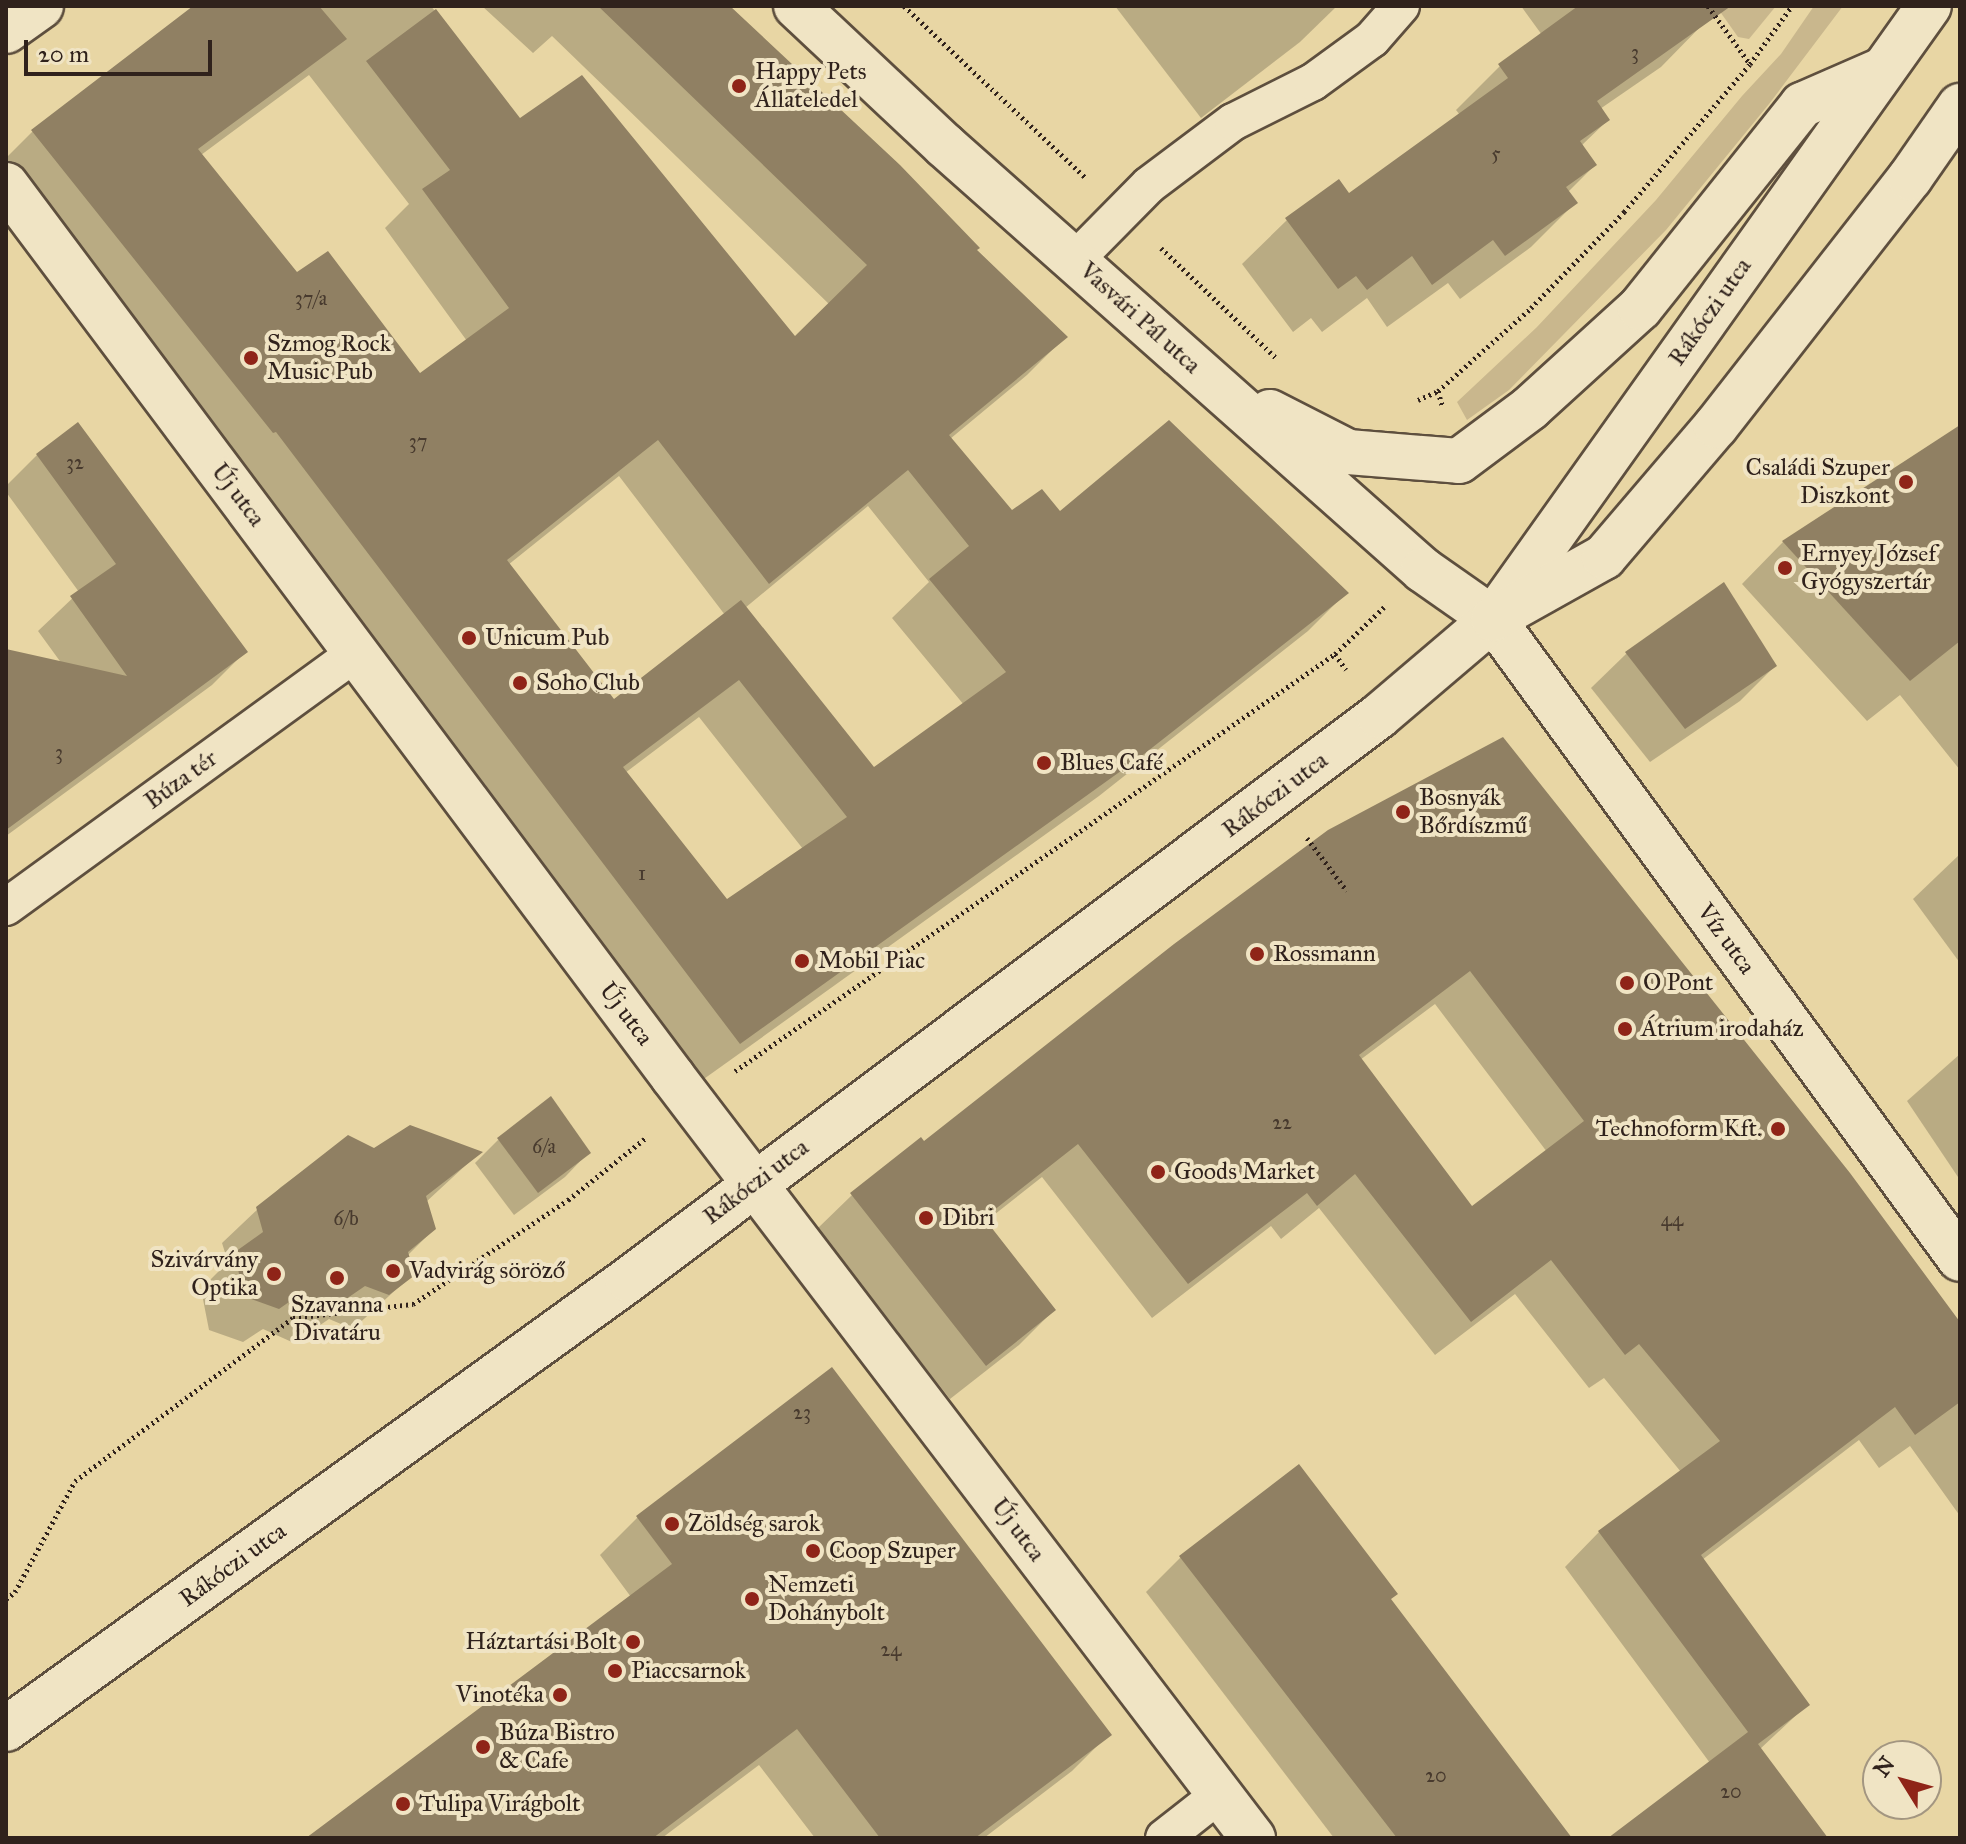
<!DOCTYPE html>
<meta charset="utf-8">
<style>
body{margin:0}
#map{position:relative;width:1966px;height:1844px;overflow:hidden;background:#e8d6a4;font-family:"IM FELL Great Primer",serif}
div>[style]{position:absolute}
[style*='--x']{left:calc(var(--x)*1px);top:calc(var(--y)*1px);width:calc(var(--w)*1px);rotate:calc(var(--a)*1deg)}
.green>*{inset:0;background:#c9b78d}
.shadow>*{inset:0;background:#0003}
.building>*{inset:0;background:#908063}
.path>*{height:5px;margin-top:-2.5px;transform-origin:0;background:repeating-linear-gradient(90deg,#30221c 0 2px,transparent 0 6px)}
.roads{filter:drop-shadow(2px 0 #5e4f3e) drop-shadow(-2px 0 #5e4f3e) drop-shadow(0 2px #5e4f3e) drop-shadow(0 -2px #5e4f3e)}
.service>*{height:36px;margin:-18px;padding:0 18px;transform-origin:18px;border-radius:18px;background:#f0e4c4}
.minor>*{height:44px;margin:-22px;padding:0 22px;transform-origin:22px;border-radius:22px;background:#f0e4c4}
.tertiary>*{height:44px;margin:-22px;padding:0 22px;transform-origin:22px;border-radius:22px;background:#f0e4c4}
.dots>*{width:22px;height:22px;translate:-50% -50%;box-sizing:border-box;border:4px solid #f0e4c4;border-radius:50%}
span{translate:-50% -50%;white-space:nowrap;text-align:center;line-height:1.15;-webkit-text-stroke:8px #f0e4c4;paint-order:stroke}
.number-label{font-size:20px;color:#483a2e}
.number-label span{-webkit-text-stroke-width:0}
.poi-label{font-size:24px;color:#30221c}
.left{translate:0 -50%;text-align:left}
.right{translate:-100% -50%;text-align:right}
.street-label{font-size:24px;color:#30221c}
.frame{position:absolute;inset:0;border:8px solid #30221c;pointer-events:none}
.north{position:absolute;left:1862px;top:1740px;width:80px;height:80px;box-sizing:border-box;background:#f0e4c4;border:2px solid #a39681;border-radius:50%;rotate:307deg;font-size:22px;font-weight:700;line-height:32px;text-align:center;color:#30221c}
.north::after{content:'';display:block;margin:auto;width:28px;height:36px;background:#8f2418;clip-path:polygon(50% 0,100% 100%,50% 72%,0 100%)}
.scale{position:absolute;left:24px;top:40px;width:188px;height:36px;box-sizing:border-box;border:4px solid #30221c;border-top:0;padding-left:10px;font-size:24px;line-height:28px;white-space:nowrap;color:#30221c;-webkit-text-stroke:6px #f0e4c4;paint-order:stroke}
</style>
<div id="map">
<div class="green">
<i style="clip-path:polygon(1716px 6px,1776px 6px,1749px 39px,1738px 37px)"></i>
<i style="clip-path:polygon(1814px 6px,1843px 6px,1769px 104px,1666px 230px,1509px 390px,1467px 420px,1457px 402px,1537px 327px,1656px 200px,1742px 96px,1781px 54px)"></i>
</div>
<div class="shadow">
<i style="clip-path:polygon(evenodd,197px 6px,431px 6px,520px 120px,795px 339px,830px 305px,552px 36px,533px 53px,482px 6px,728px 6px,1065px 337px,1027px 375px,950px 439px,1012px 513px,1060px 514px,1346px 593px,1308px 631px,1099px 796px,701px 1081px,6px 185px,6px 158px,32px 132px,197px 6px,309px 75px,409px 204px,385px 228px,467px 341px,419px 376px,297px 275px,201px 155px,309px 75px,197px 6px,619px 476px,725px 615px,614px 702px,508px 565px,619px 476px,197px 6px,868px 506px,929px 582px,892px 618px,964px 705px,874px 770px,745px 608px,868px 506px,197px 6px,699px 717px,803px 849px,727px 902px,625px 773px,699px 717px)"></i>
<i style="clip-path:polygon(1115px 6px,1337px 6px,1300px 42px,1201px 118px)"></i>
<i style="clip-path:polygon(1521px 6px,1693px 6px,1705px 22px,1661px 67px,1600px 109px,1608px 120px,1581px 146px,1595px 165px,1568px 192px,1575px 203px,1531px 247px,1460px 299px,1448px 283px,1387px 327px,1367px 298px,1322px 332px,1311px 318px,1293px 332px,1242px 264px,1287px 220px,1349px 196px,1460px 115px,1456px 110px,1500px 66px,1542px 35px)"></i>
<i style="clip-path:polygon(78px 425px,245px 652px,212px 685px,6px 836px,6px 657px,62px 664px,38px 631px,79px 592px,6px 492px,6px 486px,37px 455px)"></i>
<i style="clip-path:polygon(1960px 442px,1960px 770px,1900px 695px,1867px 721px,1742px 584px,1783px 542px)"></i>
<i style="clip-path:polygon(1724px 584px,1775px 666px,1740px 701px,1650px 762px,1591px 688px,1626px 654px)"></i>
<i style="clip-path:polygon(evenodd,1329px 831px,1960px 1326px,1960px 1516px,1910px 1446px,1879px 1468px,1859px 1440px,1702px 1560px,1807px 1705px,1759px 1750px,1826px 1838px,1611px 1838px,1710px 1763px,1565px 1567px,1599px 1532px,1681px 1472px,1604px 1378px,1589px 1388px,1515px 1294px,1435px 1355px,1319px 1208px,1281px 1239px,1271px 1226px,1152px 1318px,1042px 1177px,985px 1222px,1054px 1310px,1019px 1345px,950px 1399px,817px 1229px,852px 1195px,924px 1143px,1329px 831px,1435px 1004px,1547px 1152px,1472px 1209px,1360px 1060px,1435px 1004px)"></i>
<i style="clip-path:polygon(1960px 854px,1960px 963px,1913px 899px)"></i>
<i style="clip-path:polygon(1960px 1054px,1960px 1180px,1907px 1101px)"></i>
<i style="clip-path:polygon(348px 1138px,374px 1150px,479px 1153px,426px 1202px,434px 1229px,407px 1256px,413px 1274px,353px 1329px,329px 1319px,294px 1343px,263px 1329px,243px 1342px,209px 1330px,201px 1289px,228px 1262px,222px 1243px,281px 1187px)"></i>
<i style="clip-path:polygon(498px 1140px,588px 1153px,565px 1177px,514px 1215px,475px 1163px)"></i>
<i style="clip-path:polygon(832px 1370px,1109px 1734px,1072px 1771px,984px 1838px,815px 1838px,759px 1765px,662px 1838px,310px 1838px,631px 1597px,600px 1555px,637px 1518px)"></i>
<i style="clip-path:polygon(1181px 1557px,1389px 1600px,1569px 1838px,1334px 1838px,1146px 1592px)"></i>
</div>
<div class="building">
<i style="clip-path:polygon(evenodd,193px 6px,319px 6px,347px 39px,198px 149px,297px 272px,328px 251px,420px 373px,509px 308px,422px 189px,450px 170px,366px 61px,436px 9px,520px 118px,582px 75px,795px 336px,867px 265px,598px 6px,730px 6px,900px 165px,980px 248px,977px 250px,1068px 337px,949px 435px,1012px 510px,1042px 489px,1060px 511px,1169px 420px,1349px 593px,1139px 758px,740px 1044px,276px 432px,273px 433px,31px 130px,193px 6px,658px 440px,769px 584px,908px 470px,969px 546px,929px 579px,1006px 672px,874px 767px,741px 600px,614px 699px,507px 560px,658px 440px,193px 6px,739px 680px,847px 817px,727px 899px,623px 767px,739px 680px)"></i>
<i style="clip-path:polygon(1578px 6px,1731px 6px,1597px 101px,1610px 120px,1580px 141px,1597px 165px,1566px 187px,1578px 203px,1505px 256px,1493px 240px,1432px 285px,1412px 256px,1367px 290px,1356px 276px,1338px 289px,1285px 218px,1339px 179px,1349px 193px,1508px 78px,1498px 64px)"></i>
<i style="clip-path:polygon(78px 422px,248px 652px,6px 830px,6px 649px,127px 676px,70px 596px,116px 564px,36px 454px)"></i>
<i style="clip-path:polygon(1960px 425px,1960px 641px,1910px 681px,1782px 541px)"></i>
<i style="clip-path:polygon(1724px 582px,1777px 666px,1685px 729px,1625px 652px)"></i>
<i style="clip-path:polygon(evenodd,1503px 737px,1850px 1173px,1960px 1322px,1960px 1402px,1915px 1435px,1895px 1407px,1701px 1555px,1810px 1705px,1758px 1744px,1828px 1838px,1608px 1838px,1748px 1732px,1598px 1531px,1720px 1441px,1639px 1344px,1625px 1355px,1551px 1260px,1471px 1322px,1355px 1174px,1317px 1206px,1307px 1193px,1188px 1284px,1078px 1144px,984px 1218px,1056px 1310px,986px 1366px,850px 1193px,921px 1137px,924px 1141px,1174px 944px,1328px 830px,1503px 737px,1470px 971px,1584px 1121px,1472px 1206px,1359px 1055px,1470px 971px)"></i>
<i style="clip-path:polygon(551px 1096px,591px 1153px,538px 1193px,497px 1138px)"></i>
<i style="clip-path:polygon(410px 1125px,483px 1152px,426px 1196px,436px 1229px,408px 1252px,415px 1275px,389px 1295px,365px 1286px,330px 1310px,299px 1295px,279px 1309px,243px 1296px,235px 1252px,263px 1232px,256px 1207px,348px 1135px,374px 1148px)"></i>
<i style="clip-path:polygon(832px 1367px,1112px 1735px,975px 1838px,880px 1838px,797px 1729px,653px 1838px,306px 1838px,672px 1564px,636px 1516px)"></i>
<i style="clip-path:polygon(1299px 1464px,1398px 1594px,1391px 1599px,1572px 1838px,1397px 1838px,1179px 1556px)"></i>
</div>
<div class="path">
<i style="--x:904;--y:6;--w:250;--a:43.4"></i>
<i style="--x:1708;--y:6;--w:72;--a:54.1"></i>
<i style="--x:1161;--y:248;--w:158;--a:43.7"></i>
<i style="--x:1438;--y:391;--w:15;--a:74"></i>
<i style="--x:1418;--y:400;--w:22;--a:-24"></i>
<i style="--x:1438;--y:391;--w:125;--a:-41.7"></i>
<i style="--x:1531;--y:308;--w:134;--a:-45.9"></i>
<i style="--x:1624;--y:212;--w:194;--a:-49.6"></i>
<i style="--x:1750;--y:64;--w:72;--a:-54.1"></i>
<i style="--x:1335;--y:654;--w:19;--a:55"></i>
<i style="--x:1307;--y:838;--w:66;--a:53"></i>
<i style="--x:735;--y:1071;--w:731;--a:-34.8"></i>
<i style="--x:1335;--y:654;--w:68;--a:-43.8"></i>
<i style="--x:6;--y:1599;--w:11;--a:-38"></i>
<i style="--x:15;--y:1592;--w:126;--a:-61.6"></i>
<i style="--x:75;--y:1481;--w:272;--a:-36.8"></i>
<i style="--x:293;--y:1318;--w:121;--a:-6.7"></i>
<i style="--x:413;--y:1304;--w:187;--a:-33.9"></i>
<i style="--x:568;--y:1200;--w:101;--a:-38.6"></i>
</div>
<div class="roads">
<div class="service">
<i style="--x:1075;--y:260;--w:105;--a:-45.4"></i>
<i style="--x:1149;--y:185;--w:105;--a:-36.9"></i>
<i style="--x:1233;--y:122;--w:89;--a:-26.6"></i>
<i style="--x:1313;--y:82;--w:73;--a:-36.1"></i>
<i style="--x:1372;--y:39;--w:44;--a:-48.7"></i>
<i style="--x:6;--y:907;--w:432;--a:-36"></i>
<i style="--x:1164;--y:1838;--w:71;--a:-38.2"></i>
</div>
<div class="minor">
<i style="--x:6;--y:31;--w:43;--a:-35.5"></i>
<i style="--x:6;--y:185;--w:1114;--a:53.21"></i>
<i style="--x:673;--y:1077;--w:957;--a:52.69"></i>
<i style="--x:1493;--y:619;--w:792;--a:53.88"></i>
</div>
<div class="tertiary">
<i style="--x:796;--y:6;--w:203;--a:43.2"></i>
<i style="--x:944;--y:145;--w:640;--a:41.58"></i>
<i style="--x:1423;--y:570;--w:85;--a:35"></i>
<i style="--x:1270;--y:412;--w:88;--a:27.1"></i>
<i style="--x:1348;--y:452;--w:111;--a:4.6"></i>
<i style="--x:1459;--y:461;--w:89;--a:-36.7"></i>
<i style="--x:1530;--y:408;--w:149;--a:-42.3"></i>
<i style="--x:1640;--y:308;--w:260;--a:-51.4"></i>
<i style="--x:1802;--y:105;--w:85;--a:-23.6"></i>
<i style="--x:1499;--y:610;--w:741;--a:-54.55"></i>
<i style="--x:6;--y:1729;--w:767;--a:-35.82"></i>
<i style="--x:628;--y:1280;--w:939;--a:-36.91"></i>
<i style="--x:1379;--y:716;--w:150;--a:-40.4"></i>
<i style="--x:1493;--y:619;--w:127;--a:-29.2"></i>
<i style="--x:1604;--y:557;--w:172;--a:-49.5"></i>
<i style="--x:1716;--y:426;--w:315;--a:-52"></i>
<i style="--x:1910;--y:178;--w:88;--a:-55.2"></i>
</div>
</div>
<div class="dots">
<i style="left:739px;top:86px;background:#8f2418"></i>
<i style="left:251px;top:358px;background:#8f2418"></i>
<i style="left:1906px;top:482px;background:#8f2418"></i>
<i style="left:1785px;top:568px;background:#8f2418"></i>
<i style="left:469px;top:638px;background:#8f2418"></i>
<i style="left:520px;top:683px;background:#8f2418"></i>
<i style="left:1044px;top:763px;background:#8f2418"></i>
<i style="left:1403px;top:812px;background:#8f2418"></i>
<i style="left:1257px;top:954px;background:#8f2418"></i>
<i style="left:802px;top:961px;background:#8f2418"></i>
<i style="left:1627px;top:983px;background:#8f2418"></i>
<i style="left:1625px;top:1029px;background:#8f2418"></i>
<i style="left:1778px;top:1129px;background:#8f2418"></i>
<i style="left:1158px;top:1172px;background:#8f2418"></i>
<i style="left:926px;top:1218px;background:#8f2418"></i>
<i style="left:393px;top:1271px;background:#8f2418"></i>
<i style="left:274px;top:1274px;background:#8f2418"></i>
<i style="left:337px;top:1278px;background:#8f2418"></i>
<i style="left:672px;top:1524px;background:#8f2418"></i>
<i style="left:813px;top:1551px;background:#8f2418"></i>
<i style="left:752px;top:1599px;background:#8f2418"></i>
<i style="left:633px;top:1642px;background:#8f2418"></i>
<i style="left:615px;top:1671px;background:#8f2418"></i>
<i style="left:560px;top:1695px;background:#8f2418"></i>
<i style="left:483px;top:1747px;background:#8f2418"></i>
<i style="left:403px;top:1804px;background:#8f2418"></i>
</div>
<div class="number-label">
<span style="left:1635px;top:52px">3</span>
<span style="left:1496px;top:153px">5</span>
<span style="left:311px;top:298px">37/a</span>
<span style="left:418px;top:441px">37</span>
<span style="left:75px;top:462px">32</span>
<span style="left:59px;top:752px">3</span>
<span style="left:642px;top:873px">1</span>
<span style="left:1282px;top:1122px">22</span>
<span style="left:544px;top:1146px">6/a</span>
<span style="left:346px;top:1218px">6/b</span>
<span style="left:1672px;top:1219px">44</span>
<span style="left:802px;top:1412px">23</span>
<span style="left:891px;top:1649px">24</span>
<span style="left:1436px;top:1775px">20</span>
<span style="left:1731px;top:1791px">20</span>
</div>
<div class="poi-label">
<span class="left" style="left:755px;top:86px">Happy Pets<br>Állateledel</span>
<span class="left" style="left:267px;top:358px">Szmog Rock<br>Music Pub</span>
<span class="right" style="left:1890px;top:482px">Családi Szuper<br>Diszkont</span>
<span class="left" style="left:1801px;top:568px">Ernyey József<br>Gyógyszertár</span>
<span class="left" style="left:485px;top:638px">Unicum Pub</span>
<span class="left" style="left:536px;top:683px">Soho Club</span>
<span class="left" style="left:1060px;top:763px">Blues Café</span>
<span class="left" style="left:1419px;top:812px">Bosnyák<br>Bőrdíszmű</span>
<span class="left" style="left:1273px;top:954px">Rossmann</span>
<span class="left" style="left:818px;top:961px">Mobil Piac</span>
<span class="left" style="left:1643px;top:983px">O Pont</span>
<span class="left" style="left:1641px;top:1029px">Átrium irodaház</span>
<span class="right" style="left:1762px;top:1129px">Technoform Kft.</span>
<span class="left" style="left:1174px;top:1172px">Goods Market</span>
<span class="left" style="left:942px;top:1218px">Dibri</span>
<span class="right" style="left:258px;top:1274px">Szivárvány<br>Optika</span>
<span class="left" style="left:409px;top:1271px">Vadvirág söröző</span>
<span style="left:337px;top:1319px">Szavanna<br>Divatáru</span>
<span class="left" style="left:688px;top:1524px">Zöldség sarok</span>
<span class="left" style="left:829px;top:1551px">Coop Szuper</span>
<span class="left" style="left:768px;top:1599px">Nemzeti<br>Dohánybolt</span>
<span class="right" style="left:617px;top:1642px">Háztartási Bolt</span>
<span class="left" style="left:631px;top:1671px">Piaccsarnok</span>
<span class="right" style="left:544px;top:1695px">Vinotéka</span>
<span class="left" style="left:499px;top:1747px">Búza Bistro<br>&amp; Cafe</span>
<span class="left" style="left:419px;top:1804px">Tulipa Virágbolt</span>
</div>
<div class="street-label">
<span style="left:1710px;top:312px;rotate:-55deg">Rákóczi utca</span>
<span style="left:1140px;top:318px;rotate:42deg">Vasvári Pál utca</span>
<span style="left:238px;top:495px;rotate:53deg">Új utca</span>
<span style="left:181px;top:780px;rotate:-36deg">Búza tér</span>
<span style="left:1275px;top:795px;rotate:-37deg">Rákóczi utca</span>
<span style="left:1726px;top:939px;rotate:54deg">Víz utca</span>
<span style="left:626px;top:1014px;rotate:53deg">Új utca</span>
<span style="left:756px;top:1182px;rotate:-37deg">Rákóczi utca</span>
<span style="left:1018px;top:1530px;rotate:53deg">Új utca</span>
<span style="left:233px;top:1565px;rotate:-36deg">Rákóczi utca</span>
</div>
<div class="frame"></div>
<div class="north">N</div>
<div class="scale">20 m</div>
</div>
